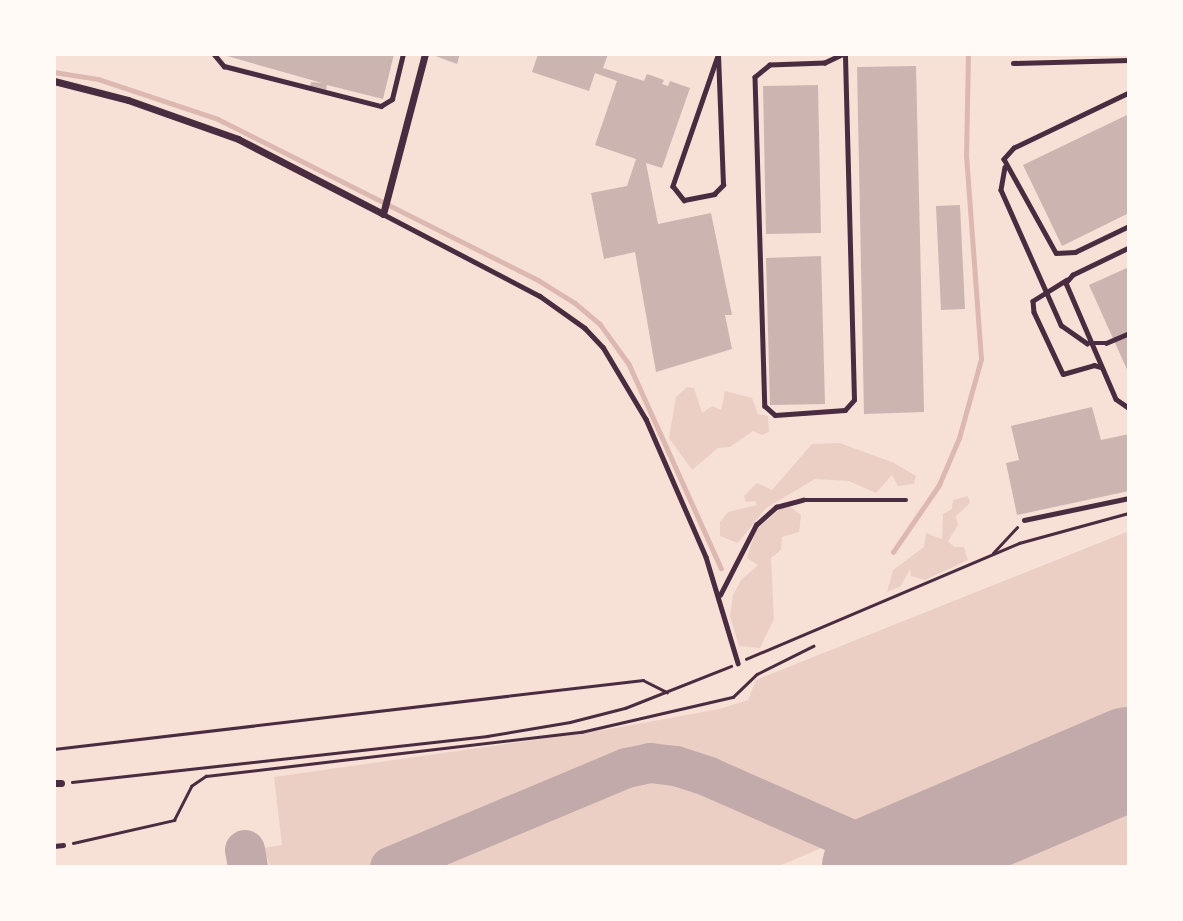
<!DOCTYPE html>
<style>
body{margin:0}
#map{position:relative;width:1183px;height:921px;overflow:hidden;background:#f7e1d7;font-family:"Alegreya Sans",sans-serif}
div>[style]{position:absolute}
[style*='--x']{left:calc(var(--x)*1px);top:calc(var(--y)*1px);width:calc(var(--w)*1px);rotate:calc(var(--a)*1deg)}
.green>*{inset:0;background:#ebcfc5}
.stream>*{height:4.5px;margin:-2.25px;padding:0 2.25px;transform-origin:2.25px;border-radius:2.25px;background:#dcb8b0}
.taxiway>*{height:40px;margin:-20px;padding:0 20px;transform-origin:20px;border-radius:20px;background:#c3aaaa}
.runway>*{height:103px;margin:-51.5px;padding:0 51.5px;transform-origin:51.5px;border-radius:51.5px;background:#c3aaaa}
.building>*{inset:0;background:#ccb4b1}
.path>*{height:2.5px;margin:-1.25px;padding:0 1.25px;transform-origin:1.25px;border-radius:1.25px;background:#4a2c40}
.service>*{height:4.5px;margin:-2.25px;padding:0 2.25px;transform-origin:2.25px;border-radius:2.25px;background:#4a2c40}
.minor>*{height:7px;margin:-3.5px;padding:0 3.5px;transform-origin:3.5px;border-radius:3.5px;background:#4a2c40}
span{translate:-50% -50%;white-space:nowrap;text-align:center;line-height:1.15;-webkit-text-stroke:5px #fffaf5;paint-order:stroke}
.frame{position:absolute;inset:0;border:56px solid #fffaf5;pointer-events:none}
</style>
<div id="map">
<div class="green">
<i style="clip-path:polygon(687px 387px,694px 388px,702px 413px,712px 406px,721px 410px,725px 391px,752px 398px,758px 414px,768px 416px,769px 432px,762px 435px,753px 431px,730px 447px,718px 448px,692px 470px,669px 438px,676px 397px)"></i>
<i style="clip-path:polygon(840px 443px,894px 463px,916px 476px,914px 484px,898px 486px,892px 475px,876px 493px,849px 481px,815px 479px,766px 508px,738px 543px,720px 536px,720px 522px,728px 512px,757px 505px,755px 501px,746px 502px,744px 496px,757px 483px,772px 490px,812px 444px)"></i>
<i style="clip-path:polygon(968px 496px,970px 503px,956px 516px,958px 525px,948px 541px,954px 547px,964px 547px,968px 560px,925px 580px,911px 576px,910px 569px,901px 586px,887px 592px,893px 570px,924px 547px,926px 533px,942px 539px,943px 514px,952px 509px,953px 500px)"></i>
<i style="clip-path:polygon(782px 507px,791px 507px,801px 515px,799px 532px,782px 537px,781px 550px,771px 558px,774px 619px,760px 648px,739px 646px,730px 616px,733px 595px,741px 580px,758px 565px,747px 558px,756px 530px)"></i>
<i style="clip-path:polygon(1129px 531px,1129px 716px,777px 867px,271px 867px,263px 848px,282px 845px,274px 777px,604px 730px,719px 709px,748px 700px,756px 680px)"></i>
<i style="clip-path:polygon(1129px 792px,1129px 867px,955px 867px)"></i>
</div>
<div class="stream">
<i style="--x:54;--y:72;--w:45;--a:9"></i>
<i style="--x:98;--y:79;--w:126;--a:18.4"></i>
<i style="--x:218;--y:119;--w:358;--a:26.7"></i>
<i style="--x:538;--y:280;--w:44;--a:31.9"></i>
<i style="--x:575;--y:303;--w:33;--a:40"></i>
<i style="--x:600;--y:324;--w:49;--a:54.1"></i>
<i style="--x:629;--y:364;--w:224;--a:65.7"></i>
<i style="--x:893;--y:552;--w:81;--a:-55.5"></i>
<i style="--x:939;--y:485;--w:51;--a:-66.9"></i>
<i style="--x:959;--y:438;--w:82;--a:-74.4"></i>
<i style="--x:981;--y:359;--w:203;--a:-94.2"></i>
<i style="--x:966;--y:157;--w:103;--a:-88.9"></i>
</div>
<div class="taxiway">
<i style="--x:245;--y:850;--w:17;--a:80"></i>
<i style="--x:390;--y:867;--w:257;--a:-22.7"></i>
<i style="--x:627;--y:768;--w:24;--a:-12"></i>
<i style="--x:650;--y:763;--w:26;--a:7"></i>
<i style="--x:676;--y:766;--w:35;--a:18"></i>
<i style="--x:709;--y:777;--w:201;--a:23.8"></i>
</div>
<div class="runway">
<i style="--x:873;--y:867;--w:278;--a:-23.1"></i>
</div>
<div class="building">
<i style="clip-path:polygon(220px 54px,394px 54px,383px 99px,327px 85px,326px 90px,310px 87px,311px 82px,322px 83px)"></i>
<i style="clip-path:polygon(430px 54px,460px 54px,457px 64px)"></i>
<i style="clip-path:polygon(538px 54px,608px 54px,603px 68px,644px 81px,647px 74px,664px 80px,662px 84px,668px 86px,670px 81px,690px 88px,662px 168px,646px 163px,658px 224px,711px 213px,732px 315px,725px 315px,732px 349px,656px 372px,635px 252px,604px 259px,591px 193px,627px 186px,636px 159px,595px 145px,617px 81px,595px 73px,589px 91px,532px 72px)"></i>
<i style="clip-path:polygon(916px 66px,924px 412px,864px 414px,857px 67px)"></i>
<i style="clip-path:polygon(818px 85px,821px 233px,766px 234px,763px 86px)"></i>
<i style="clip-path:polygon(1129px 114px,1129px 213px,1062px 246px,1023px 165px)"></i>
<i style="clip-path:polygon(960px 205px,965px 309px,941px 310px,936px 206px)"></i>
<i style="clip-path:polygon(821px 256px,825px 404px,770px 405px,766px 258px)"></i>
<i style="clip-path:polygon(1129px 267px,1129px 374px,1089px 285px)"></i>
<i style="clip-path:polygon(1092px 407px,1101px 440px,1129px 434px,1129px 491px,1017px 515px,1006px 463px,1019px 460px,1011px 426px)"></i>
</div>
<div class="path">
<i style="--x:993;--y:553;--w:35;--a:-47"></i>
<i style="--x:746;--y:659;--w:297;--a:-23"></i>
<i style="--x:1019;--y:543;--w:114;--a:-15.3"></i>
<i style="--x:54;--y:749;--w:593;--a:-6.68"></i>
<i style="--x:643;--y:680;--w:27;--a:27"></i>
<i style="--x:72;--y:782;--w:418;--a:-6.3"></i>
<i style="--x:487;--y:736;--w:84;--a:-9.6"></i>
<i style="--x:570;--y:722;--w:57;--a:-14.3"></i>
<i style="--x:625;--y:708;--w:114;--a:-21.6"></i>
<i style="--x:73;--y:843;--w:104;--a:-12.8"></i>
<i style="--x:174;--y:820;--w:38;--a:-63"></i>
<i style="--x:191;--y:786;--w:18;--a:-34"></i>
<i style="--x:206;--y:776;--w:378;--a:-6.7"></i>
<i style="--x:581;--y:732;--w:156;--a:-13"></i>
<i style="--x:733;--y:697;--w:33;--a:-44"></i>
<i style="--x:757;--y:674;--w:63;--a:-26.6"></i>
</div>
<div class="service">
<i style="--x:214;--y:54;--w:16;--a:50"></i>
<i style="--x:224;--y:66;--w:162;--a:14.3"></i>
<i style="--x:381;--y:106;--w:13;--a:-32"></i>
<i style="--x:392;--y:99;--w:46;--a:-76.3"></i>
<i style="--x:844;--y:54;--w:21;--a:155"></i>
<i style="--x:825;--y:63;--w:55;--a:177.9"></i>
<i style="--x:770;--y:65;--w:19;--a:141"></i>
<i style="--x:755;--y:77;--w:329;--a:88.3"></i>
<i style="--x:765;--y:406;--w:13;--a:42"></i>
<i style="--x:775;--y:415;--w:70;--a:-4.1"></i>
<i style="--x:845;--y:410;--w:13;--a:-48"></i>
<i style="--x:854;--y:400;--w:346;--a:-91.5"></i>
<i style="--x:718;--y:56;--w:138;--a:109.1"></i>
<i style="--x:673;--y:186;--w:18;--a:52"></i>
<i style="--x:684;--y:200;--w:31;--a:-11"></i>
<i style="--x:714;--y:194;--w:13;--a:-45"></i>
<i style="--x:723;--y:185;--w:131;--a:-92.2"></i>
<i style="--x:1013;--y:63;--w:116;--a:-1.5"></i>
<i style="--x:1129;--y:93;--w:127;--a:154.4"></i>
<i style="--x:1014;--y:148;--w:15;--a:132"></i>
<i style="--x:1004;--y:159;--w:107;--a:61"></i>
<i style="--x:1056;--y:253;--w:19;--a:-3"></i>
<i style="--x:1075;--y:252;--w:60;--a:-25.7"></i>
<i style="--x:1005;--y:167;--w:23;--a:100"></i>
<i style="--x:1001;--y:190;--w:148;--a:66"></i>
<i style="--x:1061;--y:325;--w:32;--a:35"></i>
<i style="--x:1087;--y:343;--w:19;--a:0"></i>
<i style="--x:1106;--y:343;--w:25;--a:-23"></i>
<i style="--x:383;--y:214;--w:177;--a:27.6"></i>
<i style="--x:540;--y:296;--w:55;--a:35.4"></i>
<i style="--x:585;--y:328;--w:26;--a:47"></i>
<i style="--x:603;--y:347;--w:84;--a:59.2"></i>
<i style="--x:646;--y:419;--w:150;--a:66.5"></i>
<i style="--x:706;--y:557;--w:111;--a:73.2"></i>
<i style="--x:1129;--y:248;--w:62;--a:154.3"></i>
<i style="--x:1073;--y:275;--w:11;--a:131"></i>
<i style="--x:1066;--y:283;--w:126;--a:66.7"></i>
<i style="--x:1116;--y:399;--w:16;--a:35"></i>
<i style="--x:1067;--y:280;--w:40;--a:148"></i>
<i style="--x:1033;--y:301;--w:11;--a:85"></i>
<i style="--x:1034;--y:312;--w:68;--a:64.9"></i>
<i style="--x:1063;--y:374;--w:32;--a:-16"></i>
<i style="--x:1094;--y:365;--w:7;--a:16"></i>
<i style="--x:1024;--y:520;--w:107;--a:-11.8"></i>
<i style="--x:720;--y:595;--w:79;--a:-62.8"></i>
<i style="--x:756;--y:525;--w:27;--a:-42"></i>
<i style="--x:776;--y:507;--w:28;--a:-15"></i>
<i style="--x:803;--y:500;--w:103;--a:0"></i>
<i style="--x:54;--y:846;--w:9;--a:-6"></i>
</div>
<div class="minor">
<i style="--x:54;--y:81;--w:76;--a:14.4"></i>
<i style="--x:128;--y:100;--w:117;--a:19.5"></i>
<i style="--x:238;--y:139;--w:163;--a:27.3"></i>
<i style="--x:383;--y:214;--w:165;--a:-75.3"></i>
<i style="--x:54;--y:783;--w:7;--a:0"></i>
</div>
<div class="frame"></div>
</div>
